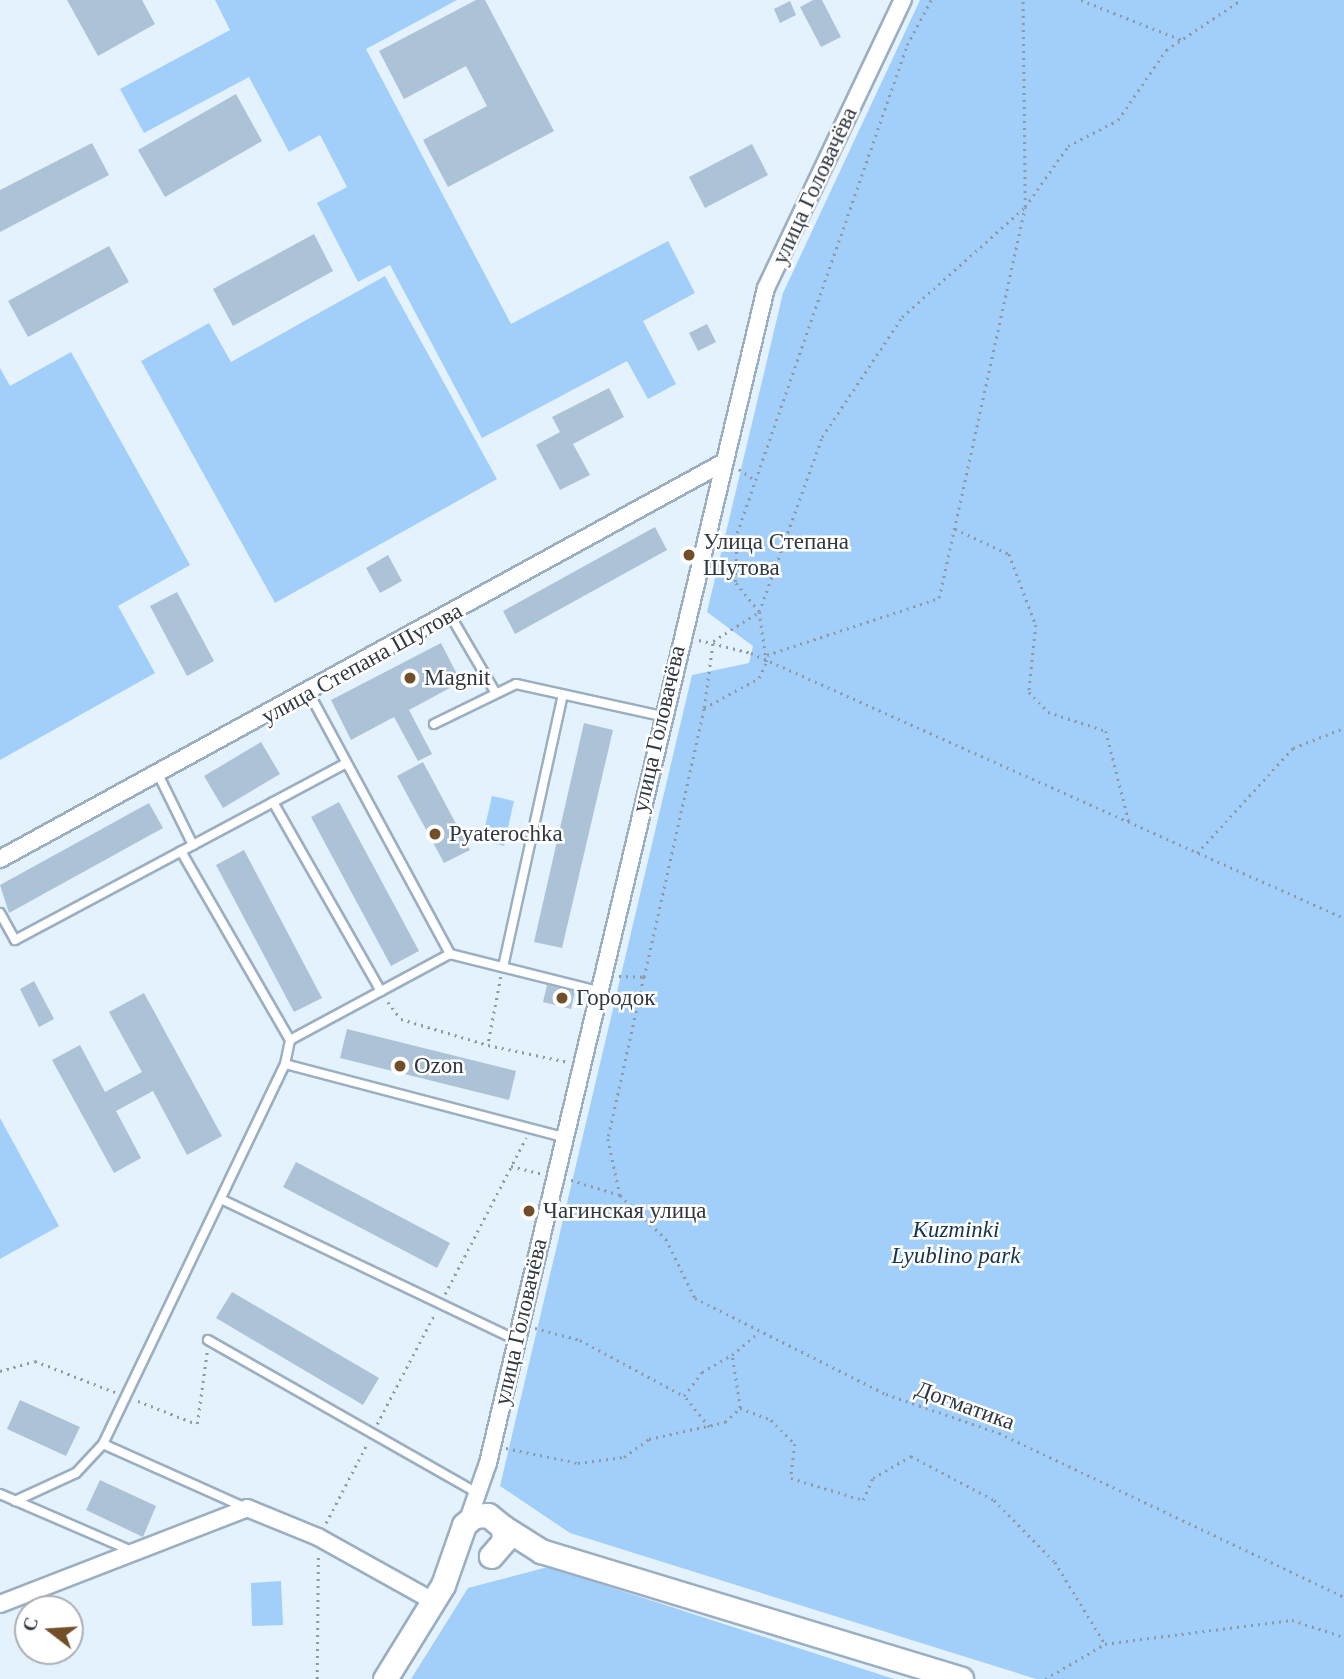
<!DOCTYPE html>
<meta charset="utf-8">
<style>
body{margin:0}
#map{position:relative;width:1344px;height:1679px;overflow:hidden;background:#e4f2fe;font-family:"Times New Roman",serif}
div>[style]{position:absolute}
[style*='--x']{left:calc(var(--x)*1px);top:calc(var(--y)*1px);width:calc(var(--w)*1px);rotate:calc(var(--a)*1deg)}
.green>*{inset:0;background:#a2cff9}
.building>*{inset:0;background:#acc2d6}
.path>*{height:2.5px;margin-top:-1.25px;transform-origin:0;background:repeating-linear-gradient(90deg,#8e99a4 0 2px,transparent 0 7px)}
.roads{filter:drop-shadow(2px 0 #9aafc2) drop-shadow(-2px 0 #9aafc2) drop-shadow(0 2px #9aafc2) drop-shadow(0 -2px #9aafc2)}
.lane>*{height:8px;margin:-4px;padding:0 4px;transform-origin:4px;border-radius:4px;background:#fff}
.street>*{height:16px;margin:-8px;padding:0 8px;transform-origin:8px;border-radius:8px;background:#fff}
.secondary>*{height:23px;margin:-11.5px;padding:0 11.5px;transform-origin:11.5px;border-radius:11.5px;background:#fff}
.dots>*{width:19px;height:19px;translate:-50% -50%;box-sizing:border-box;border:4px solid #fff;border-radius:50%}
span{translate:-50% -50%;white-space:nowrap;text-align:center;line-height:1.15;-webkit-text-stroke:5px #fff;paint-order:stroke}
.street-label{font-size:23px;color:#303841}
.poi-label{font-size:23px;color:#303841}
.left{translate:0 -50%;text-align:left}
.park-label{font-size:23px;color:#15344e;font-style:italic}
.north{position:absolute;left:14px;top:1595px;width:70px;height:70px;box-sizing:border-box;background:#fff;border:2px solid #acafb3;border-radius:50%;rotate:287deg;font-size:19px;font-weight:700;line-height:28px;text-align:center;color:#303841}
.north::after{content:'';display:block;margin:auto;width:24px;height:32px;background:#724f28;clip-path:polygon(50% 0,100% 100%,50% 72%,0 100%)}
</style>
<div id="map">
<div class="green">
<i style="clip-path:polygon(215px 0,457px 0,366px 49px,511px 324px,668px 241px,695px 293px,643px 321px,676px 384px,648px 399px,627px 361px,482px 438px,390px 265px,358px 282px,317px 203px,347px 187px,320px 135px,289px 152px,249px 77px,144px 133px,120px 89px,230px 30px)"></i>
<i style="clip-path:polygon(920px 0,1344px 0,1344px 1679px,1036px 1679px,570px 1533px,500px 1486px,692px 675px,749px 663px,753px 646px,707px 612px,783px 293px)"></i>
<i style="clip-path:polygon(385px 276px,497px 479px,275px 603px,141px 361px,209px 323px,231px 362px)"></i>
<i style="clip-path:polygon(71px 352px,190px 565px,118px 606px,155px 673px,0 760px,0 368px,10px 386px)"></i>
<i style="clip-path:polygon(492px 796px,514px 801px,504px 846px,482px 840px)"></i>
<i style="clip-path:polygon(0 1118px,59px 1226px,0 1259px)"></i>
<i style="clip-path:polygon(548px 1567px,894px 1679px,411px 1679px,468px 1588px)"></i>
<i style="clip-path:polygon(281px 1581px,283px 1625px,252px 1626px,251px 1583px)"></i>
</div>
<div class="building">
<i style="clip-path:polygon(67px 0,142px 0,155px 24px,98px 56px)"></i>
<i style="clip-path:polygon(476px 0,485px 0,554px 131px,448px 187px,423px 140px,487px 106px,466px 66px,404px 99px,379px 51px)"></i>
<i style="clip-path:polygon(813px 0,822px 0,841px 37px,821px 47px,800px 7px)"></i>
<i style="clip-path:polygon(790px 1px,796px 15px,780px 23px,774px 9px)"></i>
<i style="clip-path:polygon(236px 94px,262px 141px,165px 197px,138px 150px)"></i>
<i style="clip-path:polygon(92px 143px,109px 175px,0 232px,0 190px)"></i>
<i style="clip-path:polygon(752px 144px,768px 175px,705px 208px,689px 177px)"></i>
<i style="clip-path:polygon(314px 234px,333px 271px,233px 326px,213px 289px)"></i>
<i style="clip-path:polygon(109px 246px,129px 282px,28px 337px,8px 301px)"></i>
<i style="clip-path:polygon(707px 324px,716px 342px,698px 351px,689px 333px)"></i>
<i style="clip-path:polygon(609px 388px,624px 417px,573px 444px,590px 475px,560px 490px,536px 445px,560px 432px,552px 417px)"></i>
<i style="clip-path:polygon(655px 527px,667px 550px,515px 634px,503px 611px)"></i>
<i style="clip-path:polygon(388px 555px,402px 581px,380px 593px,366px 568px)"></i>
<i style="clip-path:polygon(177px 592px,214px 661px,187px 676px,150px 606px)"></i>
<i style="clip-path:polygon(441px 643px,461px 682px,409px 710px,432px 754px,418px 761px,394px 717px,351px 740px,331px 700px)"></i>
<i style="clip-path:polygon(584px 723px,613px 730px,562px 948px,534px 942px)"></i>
<i style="clip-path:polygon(261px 742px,280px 774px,223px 808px,204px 776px)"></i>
<i style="clip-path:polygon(423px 762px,470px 850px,444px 863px,397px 776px)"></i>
<i style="clip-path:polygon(339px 802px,419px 951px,391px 966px,311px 817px)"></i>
<i style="clip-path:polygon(149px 803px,163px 828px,9px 913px,0 885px)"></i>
<i style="clip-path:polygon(244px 850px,322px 998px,294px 1012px,216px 865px)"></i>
<i style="clip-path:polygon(34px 981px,54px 1019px,39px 1027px,20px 989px)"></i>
<i style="clip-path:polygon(547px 985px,575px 992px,571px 1009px,543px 1002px)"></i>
<i style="clip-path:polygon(144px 993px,222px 1136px,187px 1155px,153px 1091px,116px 1111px,141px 1158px,114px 1173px,52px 1060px,80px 1045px,105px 1092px,142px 1072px,109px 1012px)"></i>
<i style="clip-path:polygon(347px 1029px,516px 1071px,509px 1100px,340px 1058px)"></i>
<i style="clip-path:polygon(296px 1162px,450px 1243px,437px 1268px,283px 1187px)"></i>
<i style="clip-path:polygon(232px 1292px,379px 1378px,363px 1405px,216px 1318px)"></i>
<i style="clip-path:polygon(20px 1400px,80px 1427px,66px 1456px,7px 1429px)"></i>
<i style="clip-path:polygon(100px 1480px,156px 1506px,143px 1537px,86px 1510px)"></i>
</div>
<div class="path">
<i style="--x:1081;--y:0;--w:109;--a:21.6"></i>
<i style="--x:739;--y:469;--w:21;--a:35"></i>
<i style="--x:955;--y:529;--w:60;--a:24.8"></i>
<i style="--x:1009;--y:554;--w:76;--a:69.2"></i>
<i style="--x:1036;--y:625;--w:67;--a:96"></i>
<i style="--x:1029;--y:692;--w:28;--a:46"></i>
<i style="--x:1048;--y:712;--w:61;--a:18.1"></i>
<i style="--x:1106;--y:731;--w:94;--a:75.8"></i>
<i style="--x:699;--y:640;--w:54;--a:14"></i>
<i style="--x:751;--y:653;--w:650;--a:24.08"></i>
<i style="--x:767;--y:655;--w:181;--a:-18.3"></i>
<i style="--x:939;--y:598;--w:400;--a:-77.6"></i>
<i style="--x:1025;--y:207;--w:207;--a:-90.6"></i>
<i style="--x:704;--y:708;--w:63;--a:-28.6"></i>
<i style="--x:759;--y:678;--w:17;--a:-66"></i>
<i style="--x:766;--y:662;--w:50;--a:-98"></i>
<i style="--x:759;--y:612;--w:38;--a:-129"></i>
<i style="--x:735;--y:582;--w:49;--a:-87.7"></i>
<i style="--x:737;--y:533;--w:517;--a:-70.79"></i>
<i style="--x:907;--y:45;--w:51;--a:-61.9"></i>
<i style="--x:1197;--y:853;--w:142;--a:-47.6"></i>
<i style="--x:1293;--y:748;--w:55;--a:-21.4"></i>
<i style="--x:619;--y:976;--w:25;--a:2"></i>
<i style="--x:644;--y:977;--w:166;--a:102.5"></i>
<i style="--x:608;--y:1139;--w:57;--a:77.9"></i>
<i style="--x:501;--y:977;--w:69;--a:100.8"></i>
<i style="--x:488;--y:1045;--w:82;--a:12"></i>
<i style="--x:644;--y:977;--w:276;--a:-77.4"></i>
<i style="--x:704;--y:708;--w:68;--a:-82.3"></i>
<i style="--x:713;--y:641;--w:54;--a:-32.2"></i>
<i style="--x:759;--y:612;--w:186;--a:-70.2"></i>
<i style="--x:822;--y:437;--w:144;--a:-56.3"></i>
<i style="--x:902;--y:317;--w:165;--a:-41.8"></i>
<i style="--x:1025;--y:207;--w:75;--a:-54.8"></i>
<i style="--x:1068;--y:146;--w:56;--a:-27.5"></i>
<i style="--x:1118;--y:120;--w:85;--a:-55.6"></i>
<i style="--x:1166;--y:50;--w:90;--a:-33.7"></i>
<i style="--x:388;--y:1002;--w:21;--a:53"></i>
<i style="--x:401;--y:1019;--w:91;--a:16.6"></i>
<i style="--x:511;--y:1166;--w:32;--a:14"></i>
<i style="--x:571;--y:1180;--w:51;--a:17"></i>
<i style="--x:620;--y:1195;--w:64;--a:43.7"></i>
<i style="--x:666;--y:1239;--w:66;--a:63.8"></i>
<i style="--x:695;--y:1298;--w:214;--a:26.7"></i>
<i style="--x:886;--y:1394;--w:120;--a:19"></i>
<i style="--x:999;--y:1433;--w:382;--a:25.4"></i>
<i style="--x:445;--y:1294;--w:176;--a:-62.6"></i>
<i style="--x:535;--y:1328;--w:47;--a:14.9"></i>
<i style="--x:580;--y:1340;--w:118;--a:28.3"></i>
<i style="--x:0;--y:1371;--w:36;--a:-16"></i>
<i style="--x:35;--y:1361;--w:86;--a:21.2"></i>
<i style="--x:138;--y:1401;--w:63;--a:21.3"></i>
<i style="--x:197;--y:1424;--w:73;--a:-82.1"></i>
<i style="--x:740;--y:1408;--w:33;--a:21"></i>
<i style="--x:771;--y:1420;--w:34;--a:45"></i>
<i style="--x:795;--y:1444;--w:34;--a:97"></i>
<i style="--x:791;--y:1478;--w:75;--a:17"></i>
<i style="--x:863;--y:1500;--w:24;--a:-66"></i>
<i style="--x:873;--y:1478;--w:44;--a:-30.1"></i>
<i style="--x:911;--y:1456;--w:94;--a:27.9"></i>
<i style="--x:994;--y:1500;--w:87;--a:45.5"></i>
<i style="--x:1055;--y:1562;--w:96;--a:58.6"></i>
<i style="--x:377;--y:1424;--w:123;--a:-62.4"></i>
<i style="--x:709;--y:1427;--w:40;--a:-129"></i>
<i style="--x:684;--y:1396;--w:30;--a:-53"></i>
<i style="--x:702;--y:1372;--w:34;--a:-30"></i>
<i style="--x:506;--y:1448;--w:74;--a:11.8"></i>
<i style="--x:578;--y:1463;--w:46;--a:-7.4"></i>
<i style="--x:624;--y:1457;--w:31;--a:-36"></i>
<i style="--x:649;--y:1439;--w:78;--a:-12.6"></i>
<i style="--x:725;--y:1422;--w:21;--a:-43"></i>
<i style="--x:740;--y:1408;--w:54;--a:-98.6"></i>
<i style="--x:732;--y:1355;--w:35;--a:-40"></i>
<i style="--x:326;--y:1523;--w:91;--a:-62.6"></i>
<i style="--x:317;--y:1679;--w:123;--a:-89.5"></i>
<i style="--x:1045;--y:1679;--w:69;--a:-30.3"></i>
<i style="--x:1105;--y:1644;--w:21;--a:-8"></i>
<i style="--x:1126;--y:1641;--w:167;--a:-7.2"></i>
<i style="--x:1292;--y:1620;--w:55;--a:18.1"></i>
</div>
<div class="roads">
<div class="lane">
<i style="--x:450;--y:615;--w:87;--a:59.6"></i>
<i style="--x:309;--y:693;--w:297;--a:61.6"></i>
<i style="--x:450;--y:954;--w:153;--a:14"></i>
<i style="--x:434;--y:724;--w:91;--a:-26"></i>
<i style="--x:516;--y:684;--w:149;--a:12.4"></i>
<i style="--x:159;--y:776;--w:77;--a:63.8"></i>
<i style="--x:273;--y:802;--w:218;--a:60.3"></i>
<i style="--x:0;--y:913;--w:31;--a:61"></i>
<i style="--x:15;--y:940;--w:375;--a:-28.1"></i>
<i style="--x:503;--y:967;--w:279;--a:-77.6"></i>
<i style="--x:290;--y:1040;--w:182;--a:-28.3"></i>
<i style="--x:285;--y:1064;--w:288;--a:14.7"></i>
<i style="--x:225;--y:1201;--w:323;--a:25.5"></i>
<i style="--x:208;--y:1340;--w:309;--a:29.6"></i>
<i style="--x:103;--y:1444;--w:154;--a:24.1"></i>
<i style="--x:0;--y:1494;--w:144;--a:23.4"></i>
<i style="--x:15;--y:1501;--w:67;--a:-24.7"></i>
<i style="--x:76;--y:1473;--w:40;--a:-47"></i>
<i style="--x:103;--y:1444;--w:421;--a:-64.4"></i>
<i style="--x:285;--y:1064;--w:25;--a:-78"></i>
<i style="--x:290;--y:1040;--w:218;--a:-120"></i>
</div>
<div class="street">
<i style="--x:0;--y:859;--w:822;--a:-28.72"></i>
<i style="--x:468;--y:1520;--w:60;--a:-70.7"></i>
<i style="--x:488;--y:1463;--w:1207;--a:-76.69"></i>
<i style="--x:766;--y:288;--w:319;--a:-64.6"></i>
<i style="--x:0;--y:1604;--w:265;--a:-21.2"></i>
<i style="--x:247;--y:1508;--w:77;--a:22.2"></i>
<i style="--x:318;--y:1537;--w:132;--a:29.1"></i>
</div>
<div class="secondary">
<i style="--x:503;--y:1527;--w:45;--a:32.3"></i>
<i style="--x:541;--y:1551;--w:439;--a:16.9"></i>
<i style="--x:385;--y:1679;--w:110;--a:-58.3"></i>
<i style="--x:443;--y:1585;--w:64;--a:-70.7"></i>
<i style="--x:464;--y:1525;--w:13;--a:-42"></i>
<i style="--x:474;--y:1516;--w:14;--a:-4"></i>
<i style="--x:488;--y:1515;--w:19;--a:39"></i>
<i style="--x:503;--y:1527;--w:14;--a:86"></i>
<i style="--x:504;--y:1541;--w:20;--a:131"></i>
</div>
</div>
<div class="dots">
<i style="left:689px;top:555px;background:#724f28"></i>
<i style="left:410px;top:678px;background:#724f28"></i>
<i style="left:435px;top:834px;background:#724f28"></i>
<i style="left:562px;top:998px;background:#724f28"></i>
<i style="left:400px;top:1066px;background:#724f28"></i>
<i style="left:529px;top:1211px;background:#724f28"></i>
</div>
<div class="street-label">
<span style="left:815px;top:186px;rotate:-65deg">улица Головачёва</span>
<span style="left:362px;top:664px;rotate:-29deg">улица Степана Шутова</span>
<span style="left:659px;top:729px;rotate:-77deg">улица Головачёва</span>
<span style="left:521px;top:1322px;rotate:-77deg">улица Головачёва</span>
<span style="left:965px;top:1406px;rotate:20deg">Догматика</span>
</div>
<div class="poi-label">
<span class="left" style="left:703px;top:555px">Улица Степана<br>Шутова</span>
<span class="left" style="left:424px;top:678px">Magnit</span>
<span class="left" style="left:449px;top:834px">Pyaterochka</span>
<span class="left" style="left:576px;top:998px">Городок</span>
<span class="left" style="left:414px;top:1066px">Ozon</span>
<span class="left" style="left:543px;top:1211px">Чагинская улица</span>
</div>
<div class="park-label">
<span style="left:956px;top:1243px">Kuzminki<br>Lyublino park</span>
</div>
<div class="north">С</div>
</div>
